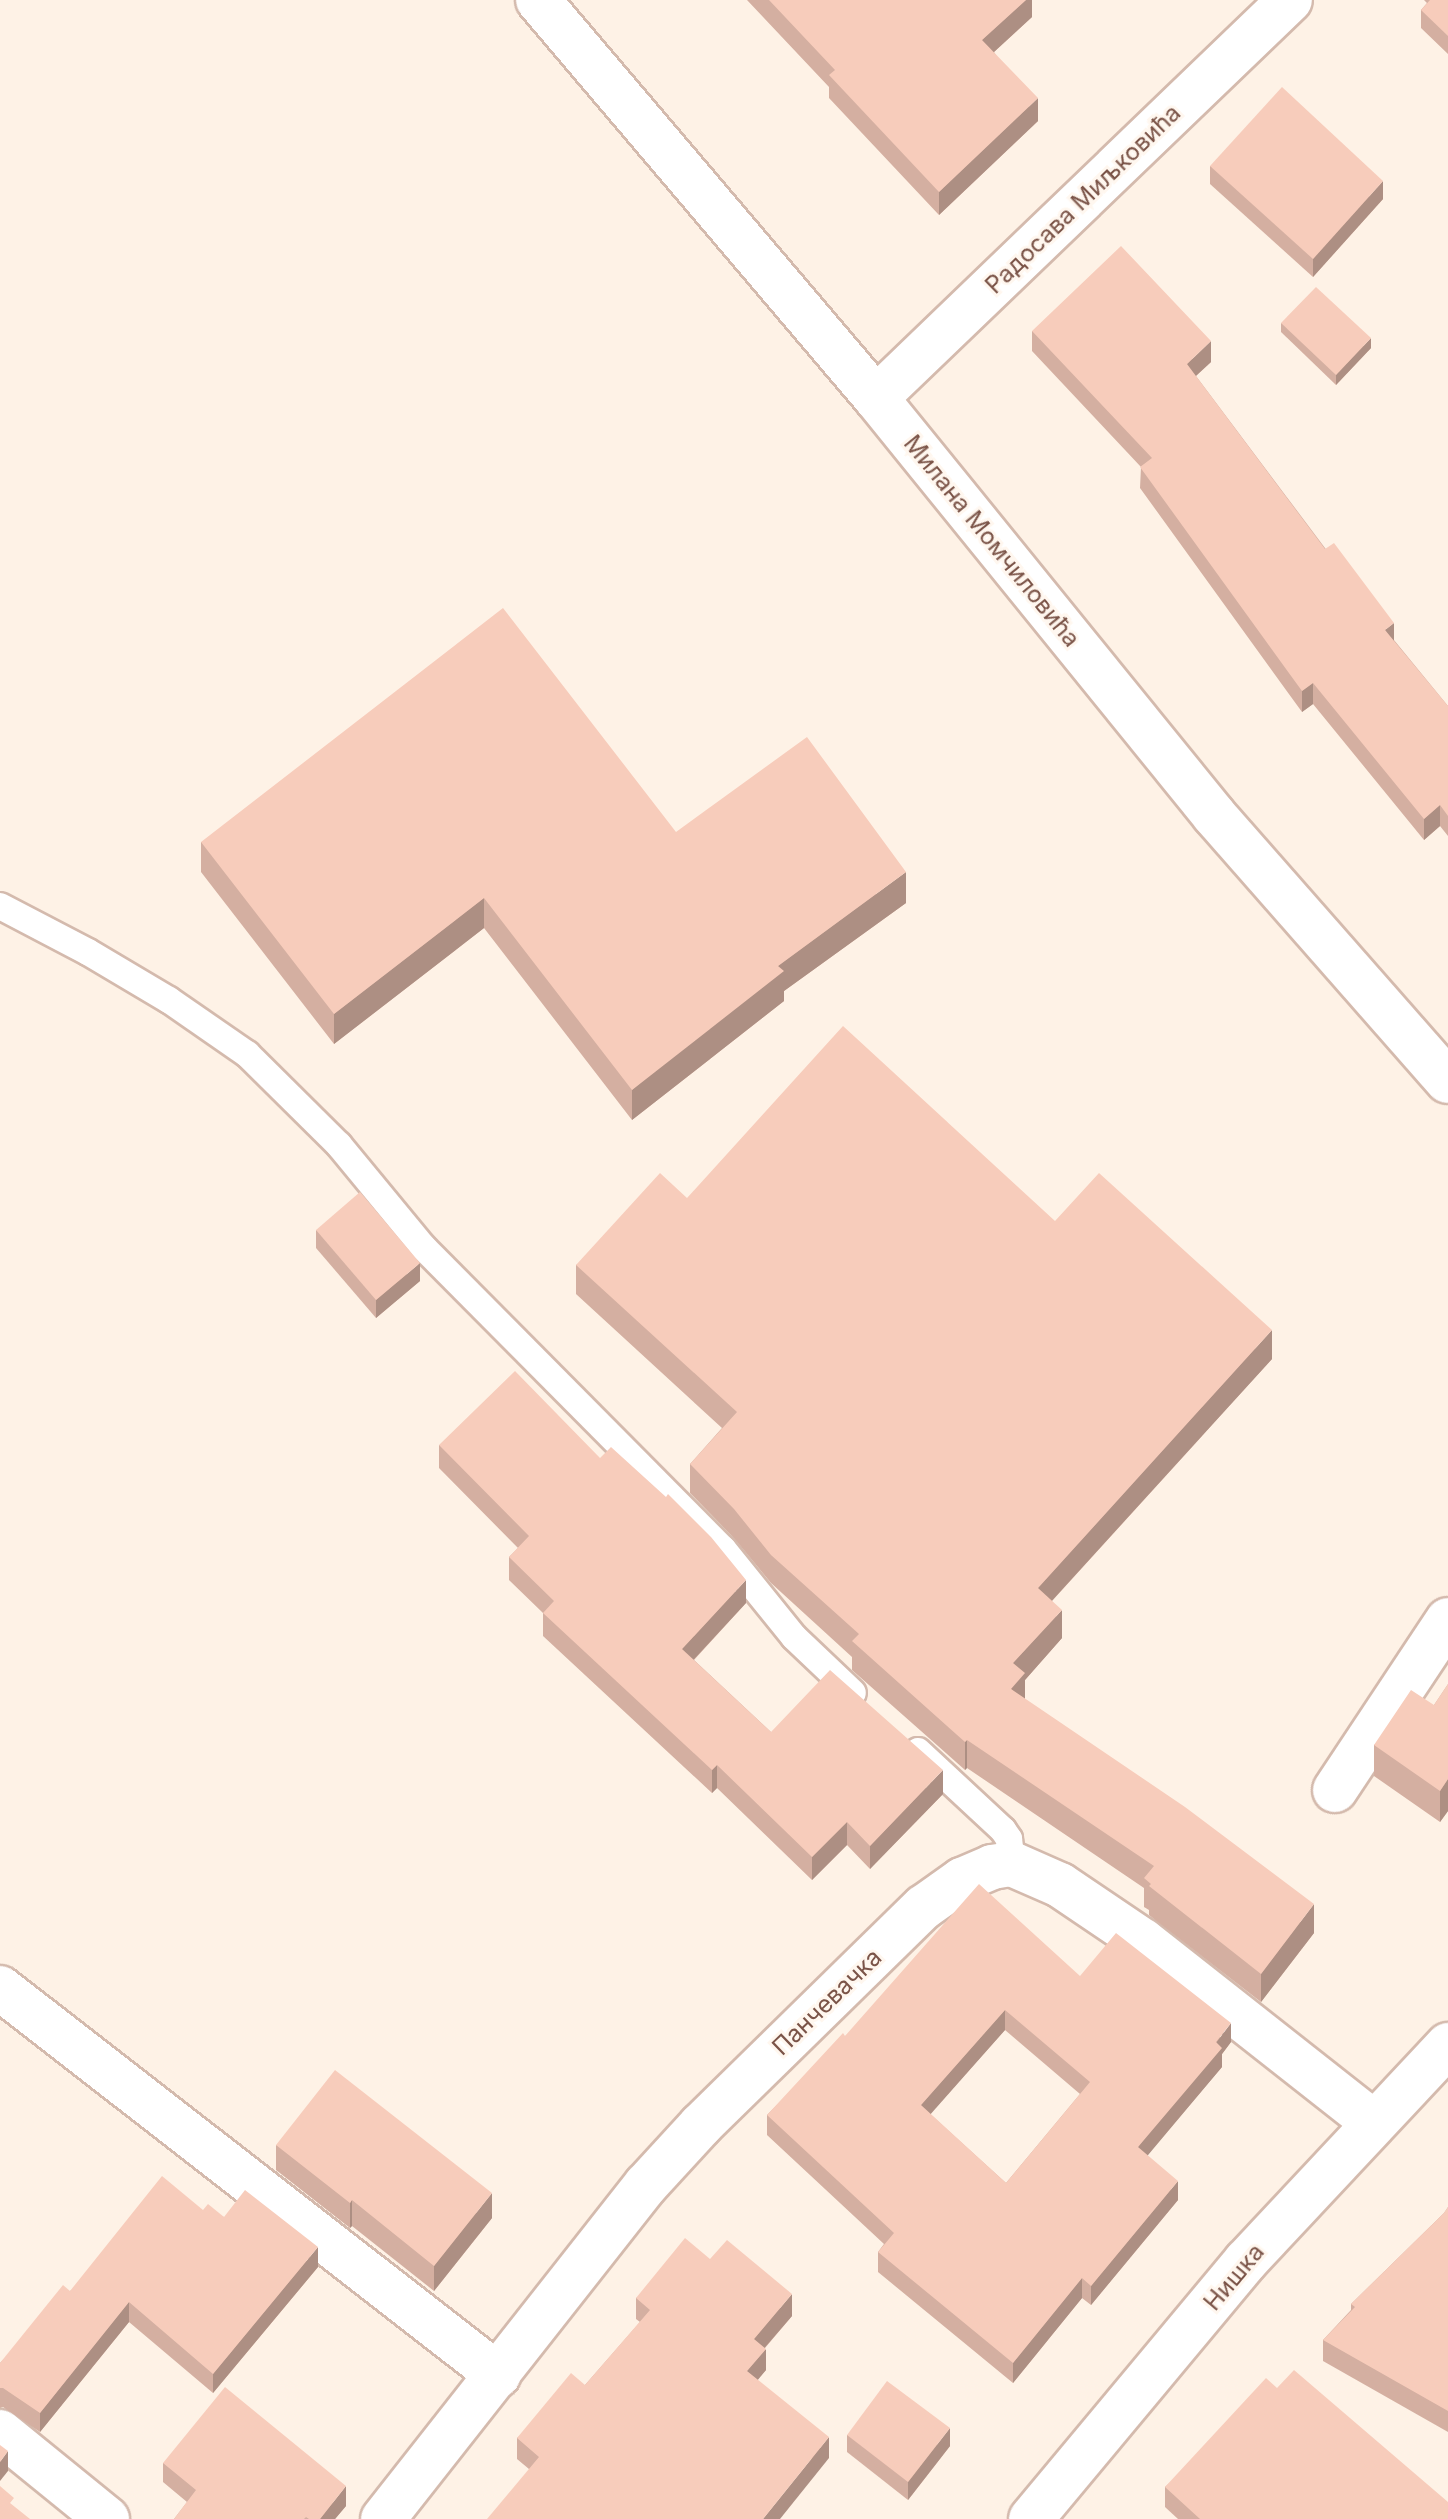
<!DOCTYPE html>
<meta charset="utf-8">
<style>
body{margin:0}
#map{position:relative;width:1448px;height:2519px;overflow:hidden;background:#fef2e6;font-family:Inter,sans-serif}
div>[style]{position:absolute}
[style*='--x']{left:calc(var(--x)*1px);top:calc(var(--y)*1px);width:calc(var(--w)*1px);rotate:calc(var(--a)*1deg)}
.roads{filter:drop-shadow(2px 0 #d4baad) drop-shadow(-2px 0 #d4baad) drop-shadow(0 2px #d4baad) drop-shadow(0 -2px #d4baad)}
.service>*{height:26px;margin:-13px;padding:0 13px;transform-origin:13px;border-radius:13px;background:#fff}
.minor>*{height:44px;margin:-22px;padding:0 22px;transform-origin:22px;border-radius:22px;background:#fff}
.secondary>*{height:44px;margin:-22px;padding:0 22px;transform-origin:22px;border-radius:22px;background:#fff}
.wall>*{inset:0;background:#d4afa1}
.shaded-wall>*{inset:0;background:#ad8f83}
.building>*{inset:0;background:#f7ccbb}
span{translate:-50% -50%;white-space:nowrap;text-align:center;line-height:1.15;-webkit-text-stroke:6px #fff7ef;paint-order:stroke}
.street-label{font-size:24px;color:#7b5448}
</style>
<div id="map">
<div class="roads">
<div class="service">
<i style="--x:0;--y:906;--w:99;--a:27.6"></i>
<i style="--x:88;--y:952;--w:94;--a:30.7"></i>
<i style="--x:169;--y:1000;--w:95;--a:34.7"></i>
<i style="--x:247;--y:1054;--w:129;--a:44.7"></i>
<i style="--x:339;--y:1145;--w:134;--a:50.5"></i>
<i style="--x:424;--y:1248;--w:424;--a:45.2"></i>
<i style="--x:723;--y:1549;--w:113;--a:51.1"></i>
<i style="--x:794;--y:1637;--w:81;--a:43.5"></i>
<i style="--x:918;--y:1751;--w:116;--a:42.9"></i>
<i style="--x:1003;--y:1830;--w:11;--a:56"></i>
<i style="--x:1009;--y:1839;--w:25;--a:83"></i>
</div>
<div class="minor">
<i style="--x:538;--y:0;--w:522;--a:49.66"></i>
<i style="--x:876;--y:398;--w:537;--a:50.97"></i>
<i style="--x:1214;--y:815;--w:354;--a:48.7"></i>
<i style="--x:876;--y:398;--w:574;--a:-43.87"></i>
<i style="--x:1335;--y:1790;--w:204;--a:-56.4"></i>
<i style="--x:0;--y:1988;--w:631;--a:37.85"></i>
<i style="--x:0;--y:2432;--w:138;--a:39.1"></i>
<i style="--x:383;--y:2519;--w:425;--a:-51.8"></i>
<i style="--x:646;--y:2185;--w:81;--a:-47.5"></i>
<i style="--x:701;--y:2125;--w:312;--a:-44.4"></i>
<i style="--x:924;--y:1907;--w:47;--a:-35.4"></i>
<i style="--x:962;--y:1880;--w:33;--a:-23"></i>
<i style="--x:992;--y:1867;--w:20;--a:-9"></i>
<i style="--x:1012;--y:1864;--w:52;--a:23.6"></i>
<i style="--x:1060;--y:1885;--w:100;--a:34"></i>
<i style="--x:1143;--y:1941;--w:294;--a:38.2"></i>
</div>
<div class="secondary">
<i style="--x:1031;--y:2519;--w:336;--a:-50.2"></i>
<i style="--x:1246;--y:2261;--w:296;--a:-46.9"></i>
</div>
</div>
<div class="wall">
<i style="clip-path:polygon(747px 0,1032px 0,1032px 17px,994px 52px,1038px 121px,939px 215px,829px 98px,829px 87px)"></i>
<i style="clip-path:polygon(1424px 0,1448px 0,1448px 54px,1421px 28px,1421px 10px,1427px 3px)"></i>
<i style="clip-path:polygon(1210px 166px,1383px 199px,1313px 277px,1210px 184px)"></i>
<i style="clip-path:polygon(1281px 323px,1371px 348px,1336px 385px,1281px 332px)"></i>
<i style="clip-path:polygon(1032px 331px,1211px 362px,1196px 376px,1394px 640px,1448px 706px,1448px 836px,1440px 826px,1424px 840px,1313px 704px,1302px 712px,1140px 488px,1141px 467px,1032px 351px)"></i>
<i style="clip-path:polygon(676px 832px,906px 903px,784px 991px,784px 1001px,632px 1120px,484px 928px,334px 1044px,201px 872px,201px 842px)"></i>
<i style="clip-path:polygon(687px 1198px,1055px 1221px,1272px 1359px,1052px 1601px,1062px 1638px,1025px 1680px,1025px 1699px,1314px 1933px,1261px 2002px,1149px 1915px,1149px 1910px,1144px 1907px,1144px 1888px,967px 1768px,965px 1770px,852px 1670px,852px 1657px,771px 1583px,734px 1538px,690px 1493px,690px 1464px,722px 1428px,576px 1294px,576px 1265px)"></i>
<i style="clip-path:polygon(316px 1230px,420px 1281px,376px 1318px,316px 1248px)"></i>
<i style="clip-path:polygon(439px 1445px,600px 1458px,746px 1603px,694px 1660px,771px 1732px,943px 1794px,870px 1869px,847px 1845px,812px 1880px,717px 1788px,712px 1793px,543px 1636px,543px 1613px,509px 1580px,509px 1557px,518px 1548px,439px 1468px)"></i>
<i style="clip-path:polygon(1448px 1684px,1448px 1811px,1440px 1822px,1374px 1776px,1374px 1745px,1434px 1705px)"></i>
<i style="clip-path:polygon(evenodd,1080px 1976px,1231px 2042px,1222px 2054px,1222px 2067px,1147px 2155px,1178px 2200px,1091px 2305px,1082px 2298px,1013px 2383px,878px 2272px,878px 2252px,884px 2244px,767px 2135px,767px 2115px,845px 2036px,1080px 1976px,1005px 2030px,1080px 2094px,1006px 2183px,930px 2114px,1005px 2030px)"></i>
<i style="clip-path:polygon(276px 2145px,492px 2218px,434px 2291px,352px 2226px,350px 2228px,276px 2170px)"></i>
<i style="clip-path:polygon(1448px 2207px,1448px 2432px,1323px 2361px,1323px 2340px,1351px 2310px,1351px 2304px,1444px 2213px)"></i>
<i style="clip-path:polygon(203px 2210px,224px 2217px,318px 2267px,213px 2393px,129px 2322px,40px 2432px,3px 2407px,0 2408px,0 2363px,70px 2291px)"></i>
<i style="clip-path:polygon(710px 2259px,792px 2316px,765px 2348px,766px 2370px,757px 2380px,829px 2458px,529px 2469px,517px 2459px,517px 2438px,585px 2385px,640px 2322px,636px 2319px,636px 2298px)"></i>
<i style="clip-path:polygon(1277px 2388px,1448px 2519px,1178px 2519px,1165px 2507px,1165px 2487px)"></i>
<i style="clip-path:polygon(847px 2435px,950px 2446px,908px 2500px,847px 2452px)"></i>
<i style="clip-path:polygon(163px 2463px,346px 2506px,335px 2519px,174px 2519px,187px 2502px,163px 2482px)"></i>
</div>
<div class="shaded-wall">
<i style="clip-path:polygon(1026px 0,1032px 0,1032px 17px,982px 63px,982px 40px)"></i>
<i style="clip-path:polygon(1038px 98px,1038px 121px,939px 215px,939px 192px)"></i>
<i style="clip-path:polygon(1383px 181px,1383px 199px,1313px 277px,1313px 259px)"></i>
<i style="clip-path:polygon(1371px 338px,1371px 348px,1336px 385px,1336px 375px)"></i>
<i style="clip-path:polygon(1211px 341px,1211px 362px,1187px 384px,1187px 364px)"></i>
<i style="clip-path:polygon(1394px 623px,1394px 644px,1385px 630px)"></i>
<i style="clip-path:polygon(1313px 683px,1313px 704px,1302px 712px,1302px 691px)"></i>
<i style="clip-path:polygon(1440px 805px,1440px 826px,1424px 840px,1424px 819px)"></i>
<i style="clip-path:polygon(906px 872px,906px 903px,784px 991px,784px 1001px,632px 1120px,632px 1090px,778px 966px)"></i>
<i style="clip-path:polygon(484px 898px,484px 928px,334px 1044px,334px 1014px)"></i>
<i style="clip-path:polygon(420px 1263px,420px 1281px,376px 1318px,376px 1300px)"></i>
<i style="clip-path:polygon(1272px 1330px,1272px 1359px,1038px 1616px,1038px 1588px)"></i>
<i style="clip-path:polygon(746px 1580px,746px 1603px,682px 1672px,682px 1649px)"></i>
<i style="clip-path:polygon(1062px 1610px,1062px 1638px,1025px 1680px,1025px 1702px,1011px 1689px,1013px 1663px)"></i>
<i style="clip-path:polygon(967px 1740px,967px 1768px,965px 1770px,965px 1742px)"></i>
<i style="clip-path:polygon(717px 1765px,717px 1788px,712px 1793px,712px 1770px)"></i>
<i style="clip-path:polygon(943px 1770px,943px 1794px,870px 1869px,870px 1846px)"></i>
<i style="clip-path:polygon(1448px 1779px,1448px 1811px,1440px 1822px,1440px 1791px)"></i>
<i style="clip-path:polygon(847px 1822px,847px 1845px,812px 1880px,812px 1857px)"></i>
<i style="clip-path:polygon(1314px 1904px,1314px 1933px,1261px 2002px,1261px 1974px)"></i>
<i style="clip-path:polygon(1005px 2010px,1005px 2030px,921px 2125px,921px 2105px)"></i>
<i style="clip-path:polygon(1231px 2023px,1231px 2042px,1222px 2054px,1222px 2067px,1138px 2167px,1138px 2147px)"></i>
<i style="clip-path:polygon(1178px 2181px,1178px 2200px,1091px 2305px,1091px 2286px)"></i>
<i style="clip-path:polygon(492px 2193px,492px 2218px,434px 2291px,434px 2266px)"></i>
<i style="clip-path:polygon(352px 2200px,352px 2226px,350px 2228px,350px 2203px)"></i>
<i style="clip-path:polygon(318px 2247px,318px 2267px,213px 2393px,213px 2374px)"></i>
<i style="clip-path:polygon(1082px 2278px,1082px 2298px,1013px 2383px,1013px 2363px)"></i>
<i style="clip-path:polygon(792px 2294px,792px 2316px,754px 2360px,754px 2339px)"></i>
<i style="clip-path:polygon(129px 2302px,129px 2322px,40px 2432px,40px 2413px)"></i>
<i style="clip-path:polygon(766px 2349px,766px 2370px,747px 2393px,747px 2371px)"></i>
<i style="clip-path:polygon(950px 2428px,950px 2446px,908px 2500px,908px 2482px)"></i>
<i style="clip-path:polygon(829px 2437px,829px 2458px,780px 2519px,763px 2519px)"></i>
<i style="clip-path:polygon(8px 2451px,8px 2471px,0 2481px,0 2462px)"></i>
<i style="clip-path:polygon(346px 2486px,346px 2506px,335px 2519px,320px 2519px)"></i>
</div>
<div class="building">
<i style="clip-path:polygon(769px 0,1026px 0,982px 40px,1038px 98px,939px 192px,829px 75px,835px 70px)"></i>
<i style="clip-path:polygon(1430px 0,1448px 0,1448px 36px,1421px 10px)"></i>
<i style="clip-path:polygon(1282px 87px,1383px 181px,1313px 259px,1210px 166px)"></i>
<i style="clip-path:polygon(1121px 246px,1211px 341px,1187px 364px,1325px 549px,1334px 543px,1394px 623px,1385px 630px,1448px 706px,1448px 816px,1440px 805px,1424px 819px,1313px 683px,1302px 691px,1140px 467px,1152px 458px,1032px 331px)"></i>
<i style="clip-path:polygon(1316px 287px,1371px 338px,1336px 375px,1281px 323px)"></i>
<i style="clip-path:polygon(503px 608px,676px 832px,807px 737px,906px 872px,778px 966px,784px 971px,632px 1090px,484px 898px,334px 1014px,201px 842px)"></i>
<i style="clip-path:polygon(843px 1026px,1055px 1221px,1099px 1173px,1272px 1330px,1038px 1588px,1062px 1610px,1013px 1663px,1025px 1673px,1011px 1689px,1185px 1807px,1314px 1904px,1261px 1974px,1149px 1886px,1151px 1884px,1144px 1878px,1154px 1866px,967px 1740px,965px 1742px,852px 1641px,859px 1634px,771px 1555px,734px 1509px,690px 1464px,737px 1412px,576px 1265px,660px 1173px,687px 1198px)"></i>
<i style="clip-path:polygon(360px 1192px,420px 1263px,376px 1300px,316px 1230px)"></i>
<i style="clip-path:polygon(515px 1371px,600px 1458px,611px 1447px,666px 1497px,668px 1494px,711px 1537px,746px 1580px,682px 1649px,771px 1732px,830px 1670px,943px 1770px,870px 1846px,847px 1822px,812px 1857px,717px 1765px,712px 1770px,543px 1613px,554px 1601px,509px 1557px,529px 1536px,439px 1445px)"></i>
<i style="clip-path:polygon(1448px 1684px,1448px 1779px,1440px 1791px,1374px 1745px,1411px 1690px,1434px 1705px)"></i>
<i style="clip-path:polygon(evenodd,979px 1884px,1080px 1976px,1116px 1933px,1231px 2023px,1216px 2042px,1222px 2048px,1138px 2147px,1178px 2181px,1091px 2286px,1082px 2278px,1013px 2363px,878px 2252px,894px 2233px,767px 2115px,843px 2033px,845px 2036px,979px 1884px,1005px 2010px,1090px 2082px,1006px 2183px,921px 2105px,1005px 2010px)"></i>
<i style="clip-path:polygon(335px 2070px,492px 2193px,434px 2266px,352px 2200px,350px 2203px,276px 2145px)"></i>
<i style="clip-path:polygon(162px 2176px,203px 2210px,208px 2204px,224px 2217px,245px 2190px,318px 2247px,213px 2374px,129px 2302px,40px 2413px,3px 2388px,0 2388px,0 2363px,63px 2285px,70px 2291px)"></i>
<i style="clip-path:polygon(1448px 2207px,1448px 2411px,1323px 2340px,1355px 2307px,1351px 2304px,1444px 2213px)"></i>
<i style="clip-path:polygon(685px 2238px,710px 2259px,727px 2240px,792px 2294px,754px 2339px,766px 2349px,747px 2371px,829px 2437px,763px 2519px,487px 2519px,539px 2457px,517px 2438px,571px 2373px,585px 2385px,650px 2310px,636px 2298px)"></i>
<i style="clip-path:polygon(1294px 2370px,1448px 2502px,1448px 2519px,1200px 2519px,1165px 2487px,1266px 2378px,1277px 2388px)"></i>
<i style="clip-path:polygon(887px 2381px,950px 2428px,908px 2482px,847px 2435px)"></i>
<i style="clip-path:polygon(225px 2387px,346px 2486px,320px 2519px,309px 2519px,306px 2517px,304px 2519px,174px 2519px,196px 2490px,163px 2463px)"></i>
<i style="clip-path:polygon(0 2445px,8px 2451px,0 2462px)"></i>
<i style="clip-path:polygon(0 2486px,14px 2498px,10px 2503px,30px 2519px,0 2519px)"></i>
</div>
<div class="street-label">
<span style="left:1083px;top:199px;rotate:-44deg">Радосава Миљковића</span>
<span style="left:992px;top:541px;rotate:51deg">Милана Момчиловића</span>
<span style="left:827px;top:2002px;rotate:-44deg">Панчевачка</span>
<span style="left:1234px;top:2277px;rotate:-50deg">Нишка</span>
</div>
</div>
